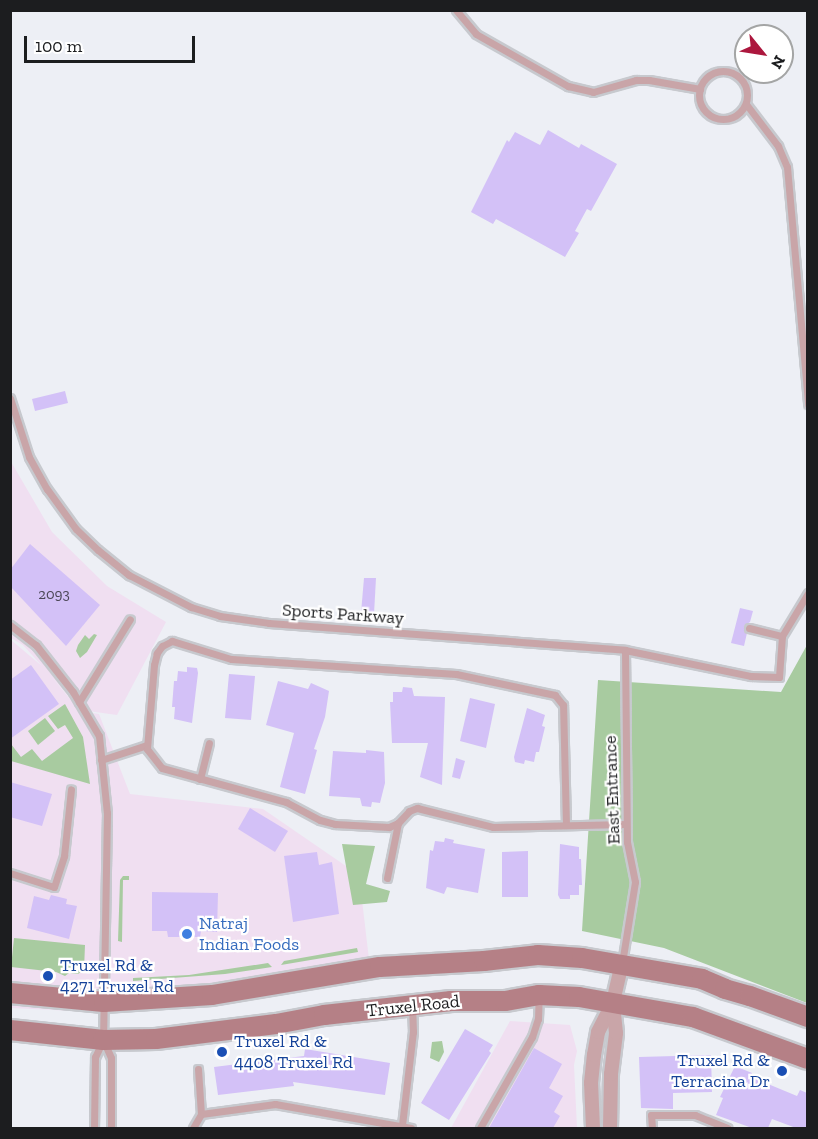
<!DOCTYPE html>
<style>
body{margin:0}
#map{position:relative;width:818px;height:1139px;overflow:hidden;background:#edeff5;font-family:"Zilla Slab",serif}
div>[style]{position:absolute}
[style*='--x']{left:calc(var(--x)*1px);top:calc(var(--y)*1px);width:calc(var(--w)*1px);rotate:calc(var(--a)*1deg)}
.commercial>*{inset:0;background:#f0dff1}
.green>*{inset:0;background:#a8cba0}
.building>*{inset:0;background:#d3c1f7}
.roads{filter:drop-shadow(2px 0 #c7c9ce) drop-shadow(-2px 0 #c7c9ce) drop-shadow(0 2px #c7c9ce) drop-shadow(0 -2px #c7c9ce)}
.service>*{height:7px;margin:-3.5px;padding:0 3.5px;transform-origin:3.5px;border-radius:3.5px;background:#c9a5a8}
.service>.ring{margin:-3.5px;padding:0;box-sizing:content-box;background:none;border:7px solid #c9a5a8;border-radius:50%}
.minor>*{height:14px;margin:-7px;padding:0 7px;transform-origin:7px;border-radius:7px;background:#c9a5a8}
.secondary>*{height:20px;margin:-10px;padding:0 10px;transform-origin:10px;border-radius:10px;background:#b58086}
.dots>*{width:16px;height:16px;translate:-50% -50%;box-sizing:border-box;border:3px solid #fff;border-radius:50%}
span{translate:-50% -50%;white-space:nowrap;text-align:center;line-height:1.15;-webkit-text-stroke:4.5px #fff;paint-order:stroke}
.number-label{font-size:15px;color:#4a4655}
.number-label span{-webkit-text-stroke-width:0}
.street-label{font-size:18px;color:#1c1d1f}
.shop-label{font-size:18px;color:#366cbe}
.left{translate:0 -50%;text-align:left}
.transit-label{font-size:18px;color:#164399}
.right{translate:-100% -50%;text-align:right}
.frame{position:absolute;inset:0;border:12px solid #1c1d1f;pointer-events:none}
.north{position:absolute;left:734px;top:24px;width:60px;height:60px;box-sizing:border-box;background:#fff;border:2px solid #a4a5a5;border-radius:50%;rotate:120deg;font-size:16px;font-weight:700;line-height:24px;text-align:center;color:#1c1d1f}
.north::after{content:'';display:block;margin:auto;width:21px;height:27px;background:#ac173e;clip-path:polygon(50% 0,100% 100%,50% 72%,0 100%)}
.scale{position:absolute;left:24px;top:36px;width:171px;height:27px;box-sizing:border-box;border:3px solid #1c1d1f;border-top:0;padding-left:8px;font-size:18px;line-height:21px;white-space:nowrap;color:#1c1d1f;-webkit-text-stroke:4px #fff;paint-order:stroke}
</style>
<div id="map">
<div class="commercial">
<i style="clip-path:polygon(10px 460px,52px 532px,107px 586px,166px 622px,117px 715px,81px 710px,51px 676px,80px 711px,99px 714px,130px 794px,263px 809px,359px 875px,371px 976px,221px 1006px,116px 1013px,11px 1008px,11px 640px,42px 666px,23px 645px,11px 638px)"></i>
<i style="clip-path:polygon(510px 1021px,570px 1025px,577px 1051px,574px 1065px,577px 1128px,451px 1128px)"></i>
</div>
<div class="green">
<i style="clip-path:polygon(94px 634px,97px 635px,87px 652px,80px 658px,76px 651px,78px 645px,85px 635px,89px 639px)"></i>
<i style="clip-path:polygon(807px 645px,807px 1003px,664px 948px,582px 931px,598px 680px,781px 692px)"></i>
<i style="clip-path:polygon(65px 704px,83px 737px,90px 784px,11px 761px,11px 744px,21px 757px,32px 749px,42px 761px,73px 738px,65px 725px,58px 729px,48px 716px)"></i>
<i style="clip-path:polygon(45px 718px,55px 731px,38px 745px,28px 731px)"></i>
<i style="clip-path:polygon(342px 844px,375px 846px,366px 884px,390px 891px,387px 902px,353px 905px)"></i>
<i style="clip-path:polygon(123px 876px,129px 876px,129px 880px,123px 880px,122px 942px,118px 941px,120px 880px)"></i>
<i style="clip-path:polygon(14px 938px,85px 945px,84px 970px,78px 974px,69px 973px,65px 976px,56px 972px,11px 967px)"></i>
<i style="clip-path:polygon(357px 948px,358px 952px,281px 965px,284px 961px)"></i>
<i style="clip-path:polygon(268px 963px,272px 967px,225px 974px,133px 981px,133px 978px,189px 975px)"></i>
<i style="clip-path:polygon(442px 1041px,444px 1052px,439px 1062px,430px 1058px,432px 1042px)"></i>
</div>
<div class="building">
<i style="clip-path:polygon(548px 130px,579px 148px,581px 144px,617px 164px,591px 211px,587px 209px,575px 231px,579px 233px,565px 257px,496px 219px,493px 224px,471px 212px,507px 140px,509px 142px,515px 132px,540px 145px)"></i>
<i style="clip-path:polygon(65px 391px,68px 403px,35px 411px,32px 399px)"></i>
<i style="clip-path:polygon(30px 544px,100px 605px,66px 646px,10px 586px,10px 570px)"></i>
<i style="clip-path:polygon(364px 578px,376px 578px,374px 614px,361px 613px)"></i>
<i style="clip-path:polygon(740px 608px,753px 611px,750px 622px,744px 626px,747px 633px,744px 646px,731px 643px)"></i>
<i style="clip-path:polygon(31px 665px,59px 704px,10px 739px,10px 680px)"></i>
<i style="clip-path:polygon(187px 667px,197px 668px,198px 673px,192px 723px,174px 719px,175px 707px,172px 707px,174px 681px,177px 681px,178px 671px,187px 672px)"></i>
<i style="clip-path:polygon(229px 674px,255px 676px,251px 720px,225px 718px)"></i>
<i style="clip-path:polygon(278px 681px,308px 689px,311px 683px,329px 691px,325px 717px,314px 749px,317px 750px,305px 794px,280px 787px,294px 733px,266px 725px)"></i>
<i style="clip-path:polygon(403px 687px,412px 688px,414px 696px,445px 697px,442px 785px,420px 777px,428px 743px,392px 743px,390px 702px,393px 702px,393px 692px,402px 692px)"></i>
<i style="clip-path:polygon(470px 698px,495px 704px,486px 748px,460px 741px)"></i>
<i style="clip-path:polygon(527px 708px,545px 715px,542px 726px,545px 727px,539px 752px,536px 752px,534px 762px,525px 760px,524px 764px,515px 762px,514px 757px)"></i>
<i style="clip-path:polygon(366px 750px,384px 752px,385px 783px,380px 803px,372px 802px,371px 807px,362px 806px,360px 798px,329px 796px,333px 751px,366px 753px)"></i>
<i style="clip-path:polygon(456px 758px,465px 761px,460px 779px,452px 777px)"></i>
<i style="clip-path:polygon(10px 782px,52px 794px,42px 826px,10px 817px)"></i>
<i style="clip-path:polygon(250px 808px,288px 831px,275px 852px,238px 829px)"></i>
<i style="clip-path:polygon(445px 838px,454px 840px,453px 843px,485px 849px,478px 893px,447px 887px,444px 894px,426px 888px,430px 850px,433px 851px,435px 841px,444px 842px)"></i>
<i style="clip-path:polygon(560px 844px,579px 847px,579px 859px,581px 859px,582px 885px,579px 885px,579px 895px,570px 895px,570px 899px,560px 899px,558px 895px)"></i>
<i style="clip-path:polygon(528px 851px,528px 897px,502px 897px,502px 852px)"></i>
<i style="clip-path:polygon(317px 852px,319px 865px,332px 862px,339px 914px,293px 922px,284px 856px)"></i>
<i style="clip-path:polygon(152px 892px,218px 893px,217px 932px,201px 931px,200px 937px,168px 937px,167px 931px,152px 931px)"></i>
<i style="clip-path:polygon(51px 895px,67px 899px,66px 904px,77px 906px,69px 939px,27px 928px,34px 896px,49px 900px)"></i>
<i style="clip-path:polygon(465px 1029px,493px 1045px,489px 1051px,491px 1053px,449px 1120px,421px 1103px)"></i>
<i style="clip-path:polygon(534px 1048px,562px 1064px,549px 1088px,563px 1096px,554px 1112px,560px 1116px,553px 1128px,489px 1128px)"></i>
<i style="clip-path:polygon(305px 1049px,390px 1063px,385px 1095px,293px 1082px,294px 1086px,218px 1095px,214px 1067px,304px 1056px)"></i>
<i style="clip-path:polygon(711px 1055px,712px 1092px,673px 1093px,673px 1109px,641px 1108px,639px 1057px)"></i>
<i style="clip-path:polygon(735px 1066px,752px 1073px,751px 1077px,797px 1096px,800px 1090px,807px 1093px,806px 1128px,796px 1128px,772px 1119px,768px 1128px,752px 1128px,716px 1115px,723px 1098px,720px 1097px)"></i>
</div>
<div class="roads">
<div class="service">
<i style="--x:456;--y:10;--w:31;--a:50"></i>
<i style="--x:476;--y:34;--w:106;--a:29.5"></i>
<i style="--x:568;--y:86;--w:26;--a:13"></i>
<i style="--x:593;--y:92;--w:45;--a:-15.6"></i>
<i style="--x:636;--y:80;--w:13;--a:0"></i>
<i style="--x:649;--y:80;--w:52;--a:10"></i>
<i class="ring" style="left:699px;top:71px;width:41px;height:41px"></i>
<i style="--x:746;--y:104;--w:53;--a:52.7"></i>
<i style="--x:778;--y:146;--w:23;--a:67"></i>
<i style="--x:787;--y:167;--w:238;--a:84.9"></i>
<i style="--x:10;--y:398;--w:62;--a:72.1"></i>
<i style="--x:29;--y:457;--w:37;--a:61"></i>
<i style="--x:47;--y:489;--w:49;--a:54.1"></i>
<i style="--x:76;--y:529;--w:30;--a:44"></i>
<i style="--x:98;--y:550;--w:40;--a:39"></i>
<i style="--x:129;--y:575;--w:70;--a:27.3"></i>
<i style="--x:191;--y:607;--w:30;--a:17"></i>
<i style="--x:220;--y:616;--w:49;--a:8.1"></i>
<i style="--x:269;--y:623;--w:357;--a:4.3"></i>
<i style="--x:625;--y:650;--w:129;--a:11.7"></i>
<i style="--x:751;--y:676;--w:28;--a:2"></i>
<i style="--x:779;--y:677;--w:41;--a:-85.8"></i>
<i style="--x:10;--y:625;--w:33;--a:38"></i>
<i style="--x:36;--y:645;--w:60;--a:51.8"></i>
<i style="--x:73;--y:692;--w:51;--a:59.4"></i>
<i style="--x:99;--y:736;--w:77;--a:84.1"></i>
<i style="--x:107;--y:813;--w:227;--a:91"></i>
<i style="--x:103;--y:1040;--w:19;--a:115"></i>
<i style="--x:95;--y:1057;--w:71;--a:90.8"></i>
<i style="--x:749;--y:628;--w:34;--a:14"></i>
<i style="--x:782;--y:636;--w:50;--a:-58.8"></i>
<i style="--x:79;--y:702;--w:97;--a:-58.4"></i>
<i style="--x:101;--y:760;--w:48;--a:-18.1"></i>
<i style="--x:200;--y:779;--w:37;--a:-76"></i>
<i style="--x:566;--y:825;--w:120;--a:-91.4"></i>
<i style="--x:563;--y:705;--w:13;--a:-129"></i>
<i style="--x:555;--y:695;--w:101;--a:-168"></i>
<i style="--x:456;--y:674;--w:225;--a:-176.2"></i>
<i style="--x:231;--y:659;--w:62;--a:-163"></i>
<i style="--x:172;--y:641;--w:11;--a:153"></i>
<i style="--x:162;--y:646;--w:9;--a:126"></i>
<i style="--x:157;--y:653;--w:12;--a:104"></i>
<i style="--x:154;--y:665;--w:84;--a:94.8"></i>
<i style="--x:147;--y:749;--w:24;--a:52"></i>
<i style="--x:162;--y:768;--w:129;--a:15.3"></i>
<i style="--x:286;--y:802;--w:38;--a:28"></i>
<i style="--x:320;--y:820;--w:16;--a:15"></i>
<i style="--x:335;--y:824;--w:54;--a:3.2"></i>
<i style="--x:389;--y:827;--w:10;--a:-24"></i>
<i style="--x:398;--y:823;--w:16;--a:-47"></i>
<i style="--x:409;--y:811;--w:9;--a:-21"></i>
<i style="--x:417;--y:808;--w:78;--a:14"></i>
<i style="--x:493;--y:827;--w:133;--a:-1.3"></i>
<i style="--x:10;--y:873;--w:46;--a:17.7"></i>
<i style="--x:54;--y:887;--w:33;--a:-72"></i>
<i style="--x:64;--y:856;--w:67;--a:-84"></i>
<i style="--x:387;--y:878;--w:56;--a:-78.7"></i>
<i style="--x:622;--y:963;--w:82;--a:-80.9"></i>
<i style="--x:635;--y:882;--w:41;--a:-101.3"></i>
<i style="--x:627;--y:842;--w:192;--a:-90.6"></i>
<i style="--x:104;--y:1042;--w:17;--a:66"></i>
<i style="--x:111;--y:1058;--w:70;--a:90"></i>
<i style="--x:198;--y:1069;--w:45;--a:86.2"></i>
<i style="--x:402;--y:1125;--w:94;--a:-83.3"></i>
<i style="--x:413;--y:1032;--w:24;--a:-92"></i>
<i style="--x:193;--y:1128;--w:16;--a:-60"></i>
<i style="--x:201;--y:1114;--w:75;--a:-7.7"></i>
<i style="--x:275;--y:1104;--w:138;--a:10"></i>
<i style="--x:480;--y:1128;--w:105;--a:-60.3"></i>
<i style="--x:532;--y:1037;--w:19;--a:-72"></i>
<i style="--x:538;--y:1019;--w:23;--a:-88"></i>
<i style="--x:652;--y:1128;--w:13;--a:-94"></i>
<i style="--x:651;--y:1115;--w:44;--a:0"></i>
<i style="--x:695;--y:1115;--w:35;--a:22"></i>
</div>
<div class="minor">
<i style="--x:593;--y:1128;--w:45;--a:-92.5"></i>
<i style="--x:591;--y:1083;--w:28;--a:-84"></i>
<i style="--x:594;--y:1055;--w:23;--a:-80"></i>
<i style="--x:598;--y:1032;--w:34;--a:-63"></i>
<i style="--x:613;--y:1002;--w:40;--a:-77"></i>
<i style="--x:610;--y:1128;--w:54;--a:-88.9"></i>
<i style="--x:611;--y:1074;--w:41;--a:-83"></i>
<i style="--x:616;--y:1033;--w:31;--a:-96"></i>
</div>
<div class="secondary">
<i style="--x:10;--y:993;--w:94;--a:5.5"></i>
<i style="--x:104;--y:1002;--w:108;--a:-3.7"></i>
<i style="--x:212;--y:995;--w:170;--a:-9.5"></i>
<i style="--x:380;--y:967;--w:104;--a:-3.3"></i>
<i style="--x:484;--y:961;--w:54;--a:-6.3"></i>
<i style="--x:538;--y:955;--w:44;--a:3.9"></i>
<i style="--x:582;--y:958;--w:122;--a:9.9"></i>
<i style="--x:702;--y:979;--w:25;--a:23"></i>
<i style="--x:725;--y:989;--w:26;--a:16"></i>
<i style="--x:750;--y:996;--w:62;--a:19.9"></i>
<i style="--x:10;--y:1030;--w:94;--a:6.1"></i>
<i style="--x:103;--y:1040;--w:53;--a:-1.1"></i>
<i style="--x:156;--y:1039;--w:121;--a:-7.1"></i>
<i style="--x:276;--y:1024;--w:49;--a:-10.6"></i>
<i style="--x:324;--y:1015;--w:128;--a:-6.3"></i>
<i style="--x:451;--y:1001;--w:54;--a:0"></i>
<i style="--x:505;--y:1001;--w:35;--a:-10"></i>
<i style="--x:539;--y:995;--w:40;--a:2.9"></i>
<i style="--x:579;--y:997;--w:116;--a:10"></i>
<i style="--x:693;--y:1017;--w:122;--a:20.1"></i>
</div>
</div>
<div class="dots">
<i style="left:187px;top:934px;background:#3f7fe0"></i>
<i style="left:48px;top:976px;background:#1a4fb4"></i>
<i style="left:222px;top:1052px;background:#1a4fb4"></i>
<i style="left:782px;top:1071px;background:#1a4fb4"></i>
</div>
<div class="number-label">
<span style="left:54px;top:595px">2093</span>
</div>
<div class="street-label">
<span style="left:343px;top:614px;rotate:4deg">Sports Parkway</span>
<span style="left:612px;top:790px;rotate:-92deg">East Entrance</span>
<span style="left:413px;top:1006px;rotate:-6deg">Truxel Road</span>
</div>
<div class="shop-label">
<span class="left" style="left:199px;top:934px">Natraj<br>Indian Foods</span>
</div>
<div class="transit-label">
<span class="left" style="left:60px;top:976px">Truxel Rd &amp;<br>4271 Truxel Rd</span>
<span class="left" style="left:234px;top:1052px">Truxel Rd &amp;<br>4408 Truxel Rd</span>
<span class="right" style="left:770px;top:1071px">Truxel Rd &amp;<br>Terracina Dr</span>
</div>
<div class="frame"></div>
<div class="north">N</div>
<div class="scale">100 m</div>
</div>
